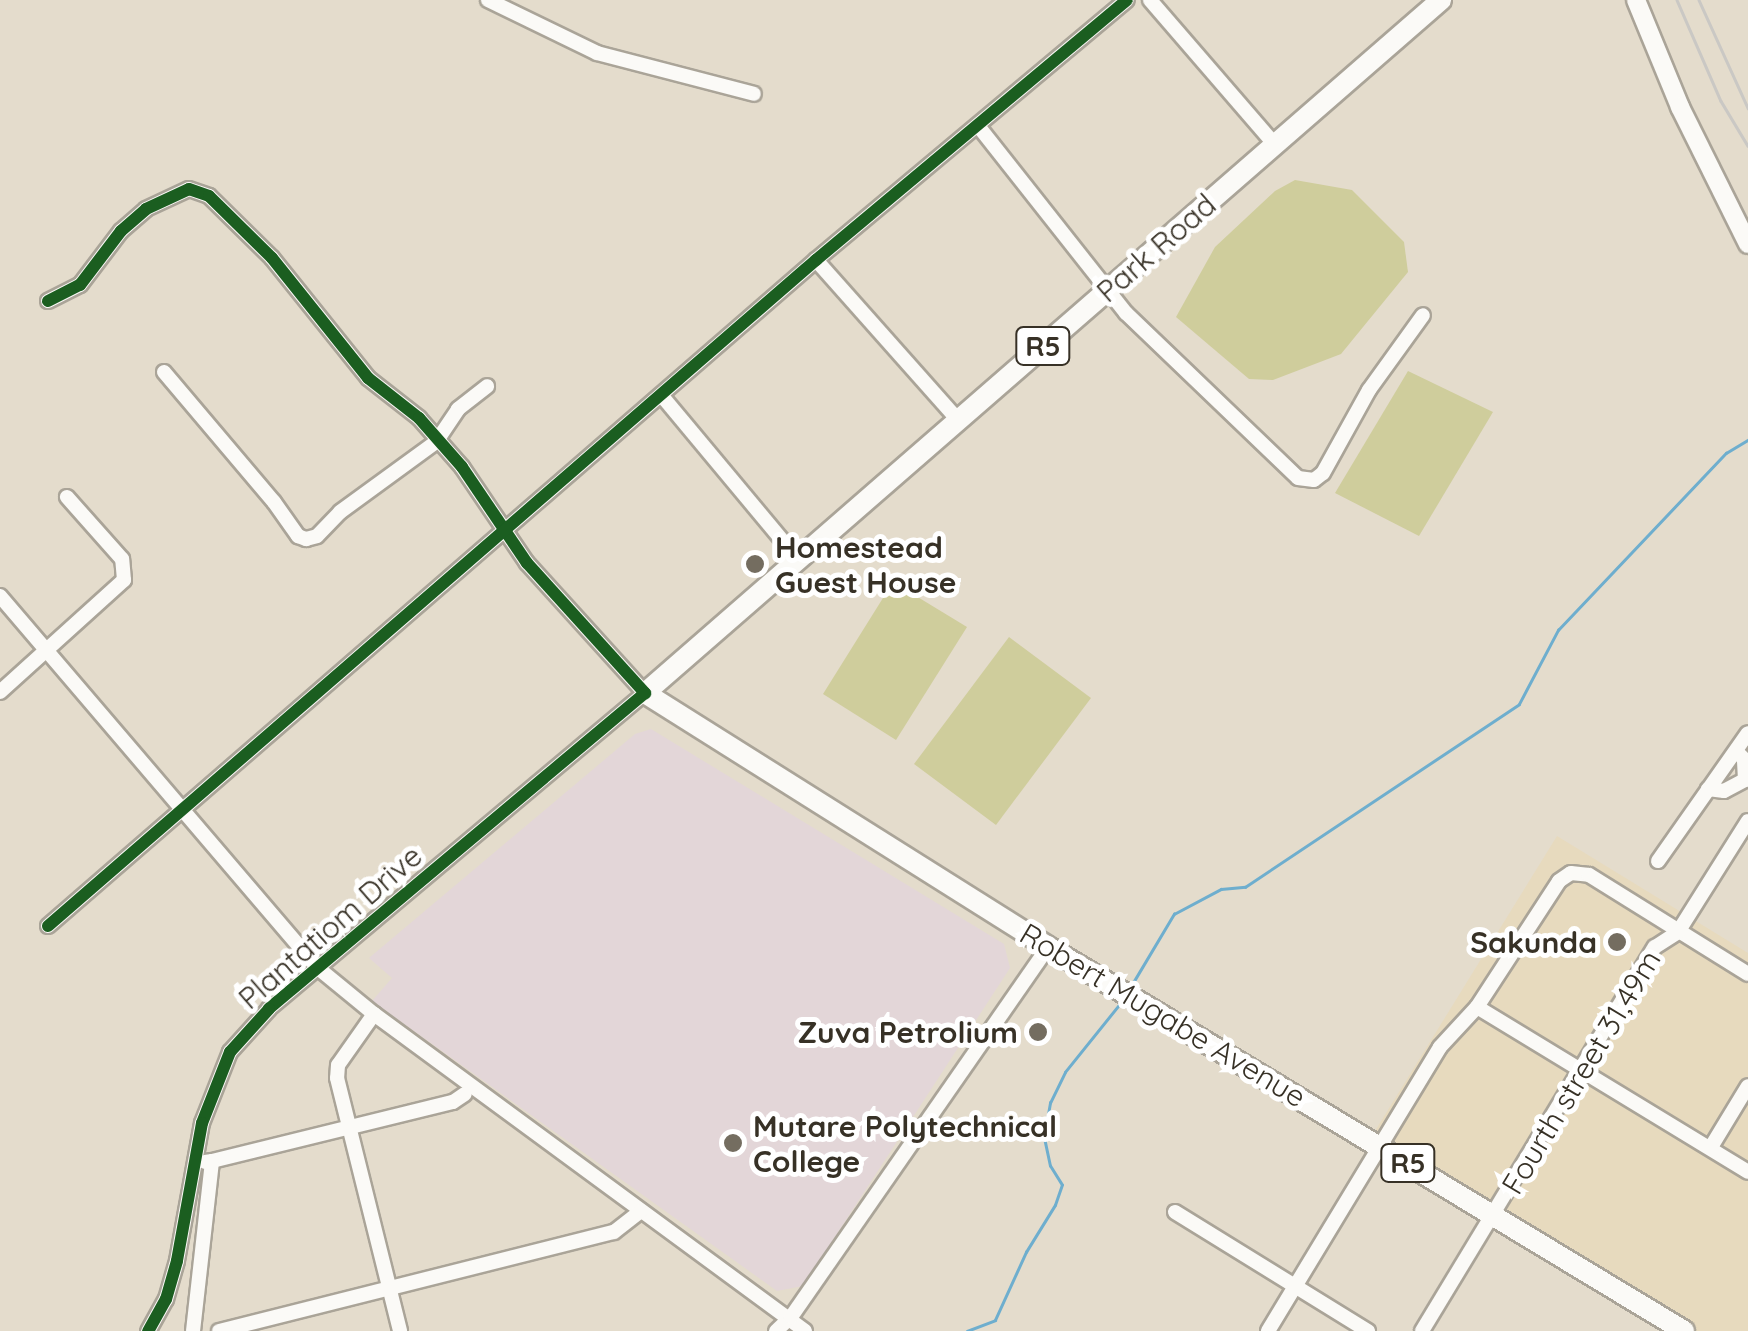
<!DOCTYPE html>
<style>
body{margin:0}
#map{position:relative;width:1748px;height:1331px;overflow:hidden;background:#e4dccc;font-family:Quicksand,sans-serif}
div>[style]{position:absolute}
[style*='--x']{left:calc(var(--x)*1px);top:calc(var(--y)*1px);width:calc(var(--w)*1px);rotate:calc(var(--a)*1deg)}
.built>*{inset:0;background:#e7dabe}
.education>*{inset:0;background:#e3d6d8}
.green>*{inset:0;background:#cfcd9c}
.stream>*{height:2.5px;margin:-1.25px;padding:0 1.25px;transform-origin:1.25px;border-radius:1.25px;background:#6eaece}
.roads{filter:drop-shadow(2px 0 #aaa498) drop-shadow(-2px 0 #aaa498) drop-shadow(0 2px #aaa498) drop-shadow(0 -2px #aaa498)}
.minor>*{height:14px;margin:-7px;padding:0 7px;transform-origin:7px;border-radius:7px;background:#fbfaf7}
.major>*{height:18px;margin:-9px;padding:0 9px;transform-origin:9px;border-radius:9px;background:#fbfaf7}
.highway>*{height:20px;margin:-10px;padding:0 10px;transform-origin:10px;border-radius:10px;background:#fbfaf7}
.rail>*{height:2.5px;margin:-1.25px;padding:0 1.25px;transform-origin:1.25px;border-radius:1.25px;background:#cac8c4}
.cycleway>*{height:12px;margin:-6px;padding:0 6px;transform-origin:6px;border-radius:6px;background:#1b5e20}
.dots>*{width:28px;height:28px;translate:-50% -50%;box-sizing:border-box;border:5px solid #fff;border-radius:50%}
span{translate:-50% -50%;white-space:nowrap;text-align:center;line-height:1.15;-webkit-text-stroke:10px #fff;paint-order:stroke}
.shield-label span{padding:2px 8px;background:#fff;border:2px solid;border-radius:8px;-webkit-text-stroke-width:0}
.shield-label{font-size:28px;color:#373126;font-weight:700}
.street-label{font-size:30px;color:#373126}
.poi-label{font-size:30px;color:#373126;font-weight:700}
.left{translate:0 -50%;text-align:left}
.right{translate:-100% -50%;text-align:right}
</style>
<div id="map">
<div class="built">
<i style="clip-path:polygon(1557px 836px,1748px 953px,1748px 1331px,1677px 1331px,1367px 1144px)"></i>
</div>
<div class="education">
<i style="clip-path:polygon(651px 729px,1004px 944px,1010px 968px,803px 1286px,777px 1291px,372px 1001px,392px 978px,369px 958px,635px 734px)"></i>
</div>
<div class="green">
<i style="clip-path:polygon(1295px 180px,1352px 190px,1404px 242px,1408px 272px,1341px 354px,1273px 380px,1249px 379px,1176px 317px,1215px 247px,1275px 191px)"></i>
<i style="clip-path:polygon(1408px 371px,1493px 412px,1419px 536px,1335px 493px)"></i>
<i style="clip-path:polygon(893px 582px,967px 627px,896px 740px,823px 694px)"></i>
<i style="clip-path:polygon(1009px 637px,1091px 698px,996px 825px,914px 764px)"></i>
</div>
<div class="stream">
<i style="--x:1131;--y:986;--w:84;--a:-59.2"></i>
<i style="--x:1174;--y:914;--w:53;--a:-28"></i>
<i style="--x:1221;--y:889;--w:24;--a:-5"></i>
<i style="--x:1245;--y:887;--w:329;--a:-33.7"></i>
<i style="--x:1519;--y:704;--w:84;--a:-62.2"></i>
<i style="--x:1558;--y:630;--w:244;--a:-46.5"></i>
<i style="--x:1726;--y:453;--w:26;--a:-31"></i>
<i style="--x:967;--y:1331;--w:30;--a:-21"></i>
<i style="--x:995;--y:1320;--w:75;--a:-65.5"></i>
<i style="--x:1026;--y:1252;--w:55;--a:-58.3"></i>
<i style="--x:1055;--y:1205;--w:21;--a:-71"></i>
<i style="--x:1062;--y:1185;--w:22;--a:-122"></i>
<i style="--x:1050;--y:1166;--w:30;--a:-102"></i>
<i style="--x:1044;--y:1137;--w:35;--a:-80"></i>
<i style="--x:1050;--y:1103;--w:34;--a:-64"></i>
<i style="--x:1065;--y:1072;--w:91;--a:-51.2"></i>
</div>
<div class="roads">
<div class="minor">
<i style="--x:488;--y:0;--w:121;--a:25.9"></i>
<i style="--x:597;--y:53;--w:162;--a:14.6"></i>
<i style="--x:1150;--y:0;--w:191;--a:49.2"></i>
<i style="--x:979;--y:127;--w:237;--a:51.7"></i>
<i style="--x:1126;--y:313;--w:238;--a:43.8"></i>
<i style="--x:1298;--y:478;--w:16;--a:7"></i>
<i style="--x:1314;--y:480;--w:11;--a:-38"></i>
<i style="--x:1323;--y:473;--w:95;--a:-61"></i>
<i style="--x:1369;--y:390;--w:92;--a:-54.2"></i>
<i style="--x:816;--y:260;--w:214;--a:48.4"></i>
<i style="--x:48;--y:301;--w:36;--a:-27"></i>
<i style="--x:80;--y:285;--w:68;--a:-52.8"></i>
<i style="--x:121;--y:231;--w:33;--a:-41"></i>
<i style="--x:146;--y:209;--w:47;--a:-24.9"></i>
<i style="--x:189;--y:189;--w:21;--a:19"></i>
<i style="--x:209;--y:196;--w:88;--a:44.5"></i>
<i style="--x:272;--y:258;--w:154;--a:51.3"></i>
<i style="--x:368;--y:378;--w:65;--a:38.1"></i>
<i style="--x:419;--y:418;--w:65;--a:48.7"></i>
<i style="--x:462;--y:467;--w:116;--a:55.9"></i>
<i style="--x:527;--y:563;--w:176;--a:47.8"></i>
<i style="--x:645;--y:693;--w:491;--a:140"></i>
<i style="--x:269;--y:1009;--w:58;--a:132.2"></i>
<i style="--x:230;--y:1052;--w:76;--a:111.5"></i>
<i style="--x:202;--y:1123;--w:140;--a:100.3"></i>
<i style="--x:177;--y:1261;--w:40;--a:106"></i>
<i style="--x:166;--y:1299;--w:37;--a:119"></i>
<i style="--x:164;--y:372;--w:170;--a:49.8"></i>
<i style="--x:274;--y:502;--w:42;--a:54.8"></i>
<i style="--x:298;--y:536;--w:9;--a:21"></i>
<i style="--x:306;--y:539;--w:11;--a:-15"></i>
<i style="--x:317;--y:536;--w:33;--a:-46"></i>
<i style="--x:340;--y:512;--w:119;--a:-36.1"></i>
<i style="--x:436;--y:442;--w:40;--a:-56"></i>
<i style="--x:458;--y:409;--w:37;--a:-38"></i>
<i style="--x:662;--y:396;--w:212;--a:50.2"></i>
<i style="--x:0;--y:596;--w:489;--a:49.5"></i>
<i style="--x:318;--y:968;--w:72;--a:39.4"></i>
<i style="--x:374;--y:1014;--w:535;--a:36.33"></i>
<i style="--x:0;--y:692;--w:167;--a:-42.1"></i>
<i style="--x:124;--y:580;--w:21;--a:-95"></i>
<i style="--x:122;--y:559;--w:83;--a:-131.6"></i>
<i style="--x:1708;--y:789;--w:16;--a:7"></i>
<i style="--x:1724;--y:791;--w:24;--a:-28"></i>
<i style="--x:1745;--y:780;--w:21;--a:-93"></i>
<i style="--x:1744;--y:759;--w:11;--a:-135"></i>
<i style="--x:1658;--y:861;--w:156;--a:-54.9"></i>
<i style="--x:48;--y:926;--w:1017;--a:-40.93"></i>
<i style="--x:816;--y:260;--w:405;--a:-39.9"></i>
<i style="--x:1477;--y:1007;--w:317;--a:31.3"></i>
<i style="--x:374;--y:1014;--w:62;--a:125.2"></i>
<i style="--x:338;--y:1065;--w:13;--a:94"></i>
<i style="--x:337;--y:1078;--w:261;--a:76"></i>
<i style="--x:1711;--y:1147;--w:71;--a:-58.8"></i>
<i style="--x:212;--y:1161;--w:248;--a:-13.8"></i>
<i style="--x:453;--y:1102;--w:14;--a:-34"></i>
<i style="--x:1175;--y:1212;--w:227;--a:31.7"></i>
<i style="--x:193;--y:1331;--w:171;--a:-83.6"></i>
<i style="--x:212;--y:1161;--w:7;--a:172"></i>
<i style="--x:219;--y:1331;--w:407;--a:-14.1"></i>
<i style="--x:614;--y:1232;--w:34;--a:-38"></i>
<i style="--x:776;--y:1331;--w:21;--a:-43"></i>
<i style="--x:791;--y:1317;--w:450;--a:-55.2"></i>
<i style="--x:1268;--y:1331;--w:332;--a:-58.8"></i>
<i style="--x:1440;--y:1047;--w:54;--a:-47.2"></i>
<i style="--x:1477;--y:1007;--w:150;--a:-56.9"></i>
<i style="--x:1559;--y:881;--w:14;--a:-34"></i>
<i style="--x:1571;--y:873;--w:18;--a:6"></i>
<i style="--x:1589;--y:875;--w:187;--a:31.9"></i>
<i style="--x:1422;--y:1331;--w:449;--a:-58.8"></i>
<i style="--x:1655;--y:947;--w:27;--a:-33"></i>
<i style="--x:1678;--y:932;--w:131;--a:-57.8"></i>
</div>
<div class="major">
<i style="--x:1636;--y:0;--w:116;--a:67.6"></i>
<i style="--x:1680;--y:107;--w:153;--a:63.6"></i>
</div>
<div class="highway">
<i style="--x:1441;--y:0;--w:1055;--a:138.96"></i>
<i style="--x:645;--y:693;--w:476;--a:32.2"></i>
<i style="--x:1048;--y:947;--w:743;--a:31.12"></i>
</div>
</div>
<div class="rail">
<i style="--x:1677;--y:0;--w:110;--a:66.5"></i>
<i style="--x:1721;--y:101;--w:52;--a:59"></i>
<i style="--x:1699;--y:0;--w:119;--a:65.6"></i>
</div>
<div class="cycleway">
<i style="--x:48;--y:301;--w:36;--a:-27"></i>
<i style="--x:80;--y:285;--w:68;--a:-52.8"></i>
<i style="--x:121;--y:231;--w:33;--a:-41"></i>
<i style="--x:146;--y:209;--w:47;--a:-24.9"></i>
<i style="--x:189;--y:189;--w:21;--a:19"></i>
<i style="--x:209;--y:196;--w:88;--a:44.5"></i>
<i style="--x:272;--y:258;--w:154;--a:51.3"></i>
<i style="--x:368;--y:378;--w:65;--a:38.1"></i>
<i style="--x:419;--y:418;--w:65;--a:48.7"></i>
<i style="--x:462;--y:467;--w:116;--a:55.9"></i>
<i style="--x:527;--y:563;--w:176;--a:47.8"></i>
<i style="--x:645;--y:693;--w:491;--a:140"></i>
<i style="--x:269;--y:1009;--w:58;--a:132.2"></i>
<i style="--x:230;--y:1052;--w:76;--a:111.5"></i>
<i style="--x:202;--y:1123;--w:140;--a:100.3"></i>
<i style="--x:177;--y:1261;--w:40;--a:106"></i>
<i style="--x:166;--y:1299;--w:37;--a:119"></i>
<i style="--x:48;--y:926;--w:1017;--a:-40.93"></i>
<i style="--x:816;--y:260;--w:405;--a:-39.9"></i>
</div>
<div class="dots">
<i style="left:755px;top:564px;background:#746d60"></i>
<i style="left:1617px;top:942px;background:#746d60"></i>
<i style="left:1038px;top:1032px;background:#746d60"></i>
<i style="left:733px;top:1143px;background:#746d60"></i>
</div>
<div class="shield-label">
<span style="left:1043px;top:346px">R5</span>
<span style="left:1408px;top:1163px">R5</span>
</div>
<div class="street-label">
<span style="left:1156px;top:248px;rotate:-41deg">Park Road</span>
<span style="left:330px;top:927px;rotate:-41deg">Plantatiom Drive</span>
<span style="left:1163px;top:1015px;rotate:31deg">Robert Mugabe Avenue</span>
<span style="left:1581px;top:1072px;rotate:-59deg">Fourth street 31,49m</span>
</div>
<div class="poi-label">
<span class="left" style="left:775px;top:564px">Homestead<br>Guest House</span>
<span class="right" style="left:1597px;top:942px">Sakunda</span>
<span class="right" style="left:1018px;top:1032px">Zuva Petrolium</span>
<span class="left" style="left:753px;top:1143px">Mutare Polytechnical<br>College</span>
</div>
</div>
